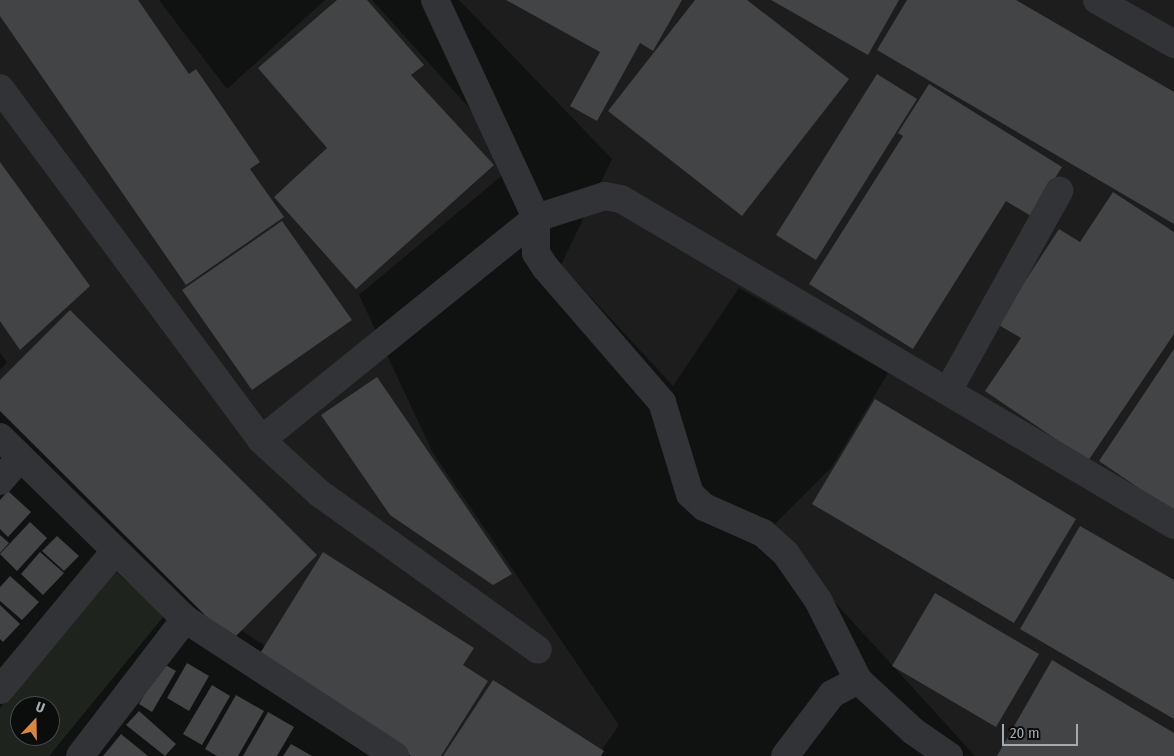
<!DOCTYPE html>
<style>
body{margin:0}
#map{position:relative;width:1174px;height:756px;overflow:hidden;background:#101111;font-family:"Fira Sans Condensed",sans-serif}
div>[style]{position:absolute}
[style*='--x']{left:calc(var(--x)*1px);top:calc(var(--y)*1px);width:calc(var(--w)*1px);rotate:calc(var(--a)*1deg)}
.built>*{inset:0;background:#1d1d1e}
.green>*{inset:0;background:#1e241d}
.building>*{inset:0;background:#424446}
.minor>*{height:28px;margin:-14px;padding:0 14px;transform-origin:14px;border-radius:14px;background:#323336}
span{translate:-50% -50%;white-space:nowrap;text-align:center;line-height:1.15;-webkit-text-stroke:4px #0b0c0c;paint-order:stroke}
.north{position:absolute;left:10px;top:696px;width:50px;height:50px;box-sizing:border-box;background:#0b0c0c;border:1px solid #484b4e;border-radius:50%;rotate:21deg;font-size:14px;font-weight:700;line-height:20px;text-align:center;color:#a3aab0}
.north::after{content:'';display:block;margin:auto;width:18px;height:22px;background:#d98641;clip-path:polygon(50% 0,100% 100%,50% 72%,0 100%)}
.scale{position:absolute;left:1002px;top:724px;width:76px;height:22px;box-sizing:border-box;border:2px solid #a3aab0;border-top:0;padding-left:6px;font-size:15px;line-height:18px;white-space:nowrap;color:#a3aab0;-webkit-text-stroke:4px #0b0c0c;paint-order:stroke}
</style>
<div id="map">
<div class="built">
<i style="clip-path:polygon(0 0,159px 0,227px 89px,325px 0,372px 0,518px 162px,359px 295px,433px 453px,619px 725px,598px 756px,436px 756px,197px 602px,0 404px,0 370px,7px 362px,0 353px)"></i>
<i style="clip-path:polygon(459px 0,1174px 0,1174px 756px,975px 756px,769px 530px,831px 468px,888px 373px,739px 288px,673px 386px,561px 265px,612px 159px)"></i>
</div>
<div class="green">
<i style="clip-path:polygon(evenodd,114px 570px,164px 616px,49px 756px,0 756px,0 708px,114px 570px,20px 706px,50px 706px,50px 736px,20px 736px,20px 706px)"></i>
</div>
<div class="building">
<i style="clip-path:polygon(0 0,138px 0,189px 74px,196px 69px,260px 162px,250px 169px,284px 217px,186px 285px,0 16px)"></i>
<i style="clip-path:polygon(337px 0,367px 0,424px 65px,411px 75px,494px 165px,356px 289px,274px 197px,327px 148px,258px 68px)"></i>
<i style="clip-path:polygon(506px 0,682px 0,653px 51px,640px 43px,597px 121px,570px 106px,600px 52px)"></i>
<i style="clip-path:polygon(695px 0,747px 0,849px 79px,742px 216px,608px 111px)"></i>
<i style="clip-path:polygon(771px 0,899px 0,868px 55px)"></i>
<i style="clip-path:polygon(907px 0,1016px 0,1174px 92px,1174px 224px,877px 50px)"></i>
<i style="clip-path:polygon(877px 74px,917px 99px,816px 260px,776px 235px)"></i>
<i style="clip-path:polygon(929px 84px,1062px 167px,1031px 216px,1006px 201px,913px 349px,809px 284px,903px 136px,898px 133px)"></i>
<i style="clip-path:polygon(0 162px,90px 286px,20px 350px,0 321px)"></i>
<i style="clip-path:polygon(1113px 192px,1174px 232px,1174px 334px,1088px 461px,985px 391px,1021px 338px,997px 324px,1059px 229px,1080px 242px)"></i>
<i style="clip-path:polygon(282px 221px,352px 320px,252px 390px,182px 290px)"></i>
<i style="clip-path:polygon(70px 310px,317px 555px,231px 641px,0 411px,0 380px)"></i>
<i style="clip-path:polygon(1174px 349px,1174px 512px,1099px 461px)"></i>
<i style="clip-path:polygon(377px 377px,447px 479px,512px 574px,493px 585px,390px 515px,321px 415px)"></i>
<i style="clip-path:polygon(875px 399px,1076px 519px,1014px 623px,812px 504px)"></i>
<i style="clip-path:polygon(8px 491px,31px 512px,8px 537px,0 529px,0 500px)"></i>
<i style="clip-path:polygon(30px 522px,47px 538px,17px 571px,0 554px)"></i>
<i style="clip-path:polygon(1080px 526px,1174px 580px,1174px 719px,1020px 629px)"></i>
<i style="clip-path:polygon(0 535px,9px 543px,0 553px)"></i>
<i style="clip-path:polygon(57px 536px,79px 556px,64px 571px,42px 551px)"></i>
<i style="clip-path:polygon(40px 552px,64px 573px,43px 595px,21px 574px)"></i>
<i style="clip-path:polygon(323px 552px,474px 648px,463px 665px,488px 681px,441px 756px,411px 756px,259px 655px)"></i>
<i style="clip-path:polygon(10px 576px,39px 602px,22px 620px,0 601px,0 587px)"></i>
<i style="clip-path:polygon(935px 593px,1039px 654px,996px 727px,892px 666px)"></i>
<i style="clip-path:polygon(0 605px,20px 624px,3px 642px,0 639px)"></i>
<i style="clip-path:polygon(1052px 660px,1174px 733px,1174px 756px,997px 756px)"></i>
<i style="clip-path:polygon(162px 663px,176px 671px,152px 712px,139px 704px)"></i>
<i style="clip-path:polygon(187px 663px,209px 676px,189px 711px,167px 698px)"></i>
<i style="clip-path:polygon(493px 680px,604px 751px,601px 756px,443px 756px)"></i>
<i style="clip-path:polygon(212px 685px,230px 696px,202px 745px,183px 734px)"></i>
<i style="clip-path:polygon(236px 695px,264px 711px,238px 756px,217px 756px,205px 749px)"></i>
<i style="clip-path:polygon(139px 711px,176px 744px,165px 756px,126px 725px)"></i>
<i style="clip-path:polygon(268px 712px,294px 727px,277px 756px,243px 756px)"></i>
<i style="clip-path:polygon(121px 734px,148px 756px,103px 756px)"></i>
<i style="clip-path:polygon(291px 744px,312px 756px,283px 756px)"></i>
</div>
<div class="minor">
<i style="--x:435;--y:0;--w:240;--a:65.1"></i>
<i style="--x:536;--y:218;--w:72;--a:-17.7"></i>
<i style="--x:605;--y:196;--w:16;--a:11"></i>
<i style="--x:621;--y:199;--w:642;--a:30.52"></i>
<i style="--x:1097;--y:0;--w:89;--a:29.7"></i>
<i style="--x:0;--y:88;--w:438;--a:53.4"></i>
<i style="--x:261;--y:440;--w:353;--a:-38.9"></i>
<i style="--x:536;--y:218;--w:35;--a:90"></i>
<i style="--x:536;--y:253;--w:17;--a:57"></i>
<i style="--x:545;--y:267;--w:179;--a:49.1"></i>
<i style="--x:662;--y:402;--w:96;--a:73.1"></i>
<i style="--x:690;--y:494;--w:19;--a:43"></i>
<i style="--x:704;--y:507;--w:64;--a:23.8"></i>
<i style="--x:763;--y:533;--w:31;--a:42"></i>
<i style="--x:786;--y:554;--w:56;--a:55.2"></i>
<i style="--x:818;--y:600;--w:89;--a:63.4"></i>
<i style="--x:858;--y:680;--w:75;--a:42.8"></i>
<i style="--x:913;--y:731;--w:44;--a:34.8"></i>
<i style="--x:949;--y:389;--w:227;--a:-60.9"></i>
<i style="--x:0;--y:437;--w:260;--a:44.5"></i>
<i style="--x:185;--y:619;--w:251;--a:33.1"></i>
<i style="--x:261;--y:440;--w:79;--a:42.4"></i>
<i style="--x:319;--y:493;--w:269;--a:35.6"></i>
<i style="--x:0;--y:481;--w:30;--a:-49"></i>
<i style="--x:0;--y:690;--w:180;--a:-50.4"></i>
<i style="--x:80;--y:756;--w:173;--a:-52.5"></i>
<i style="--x:785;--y:756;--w:78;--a:-52.8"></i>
<i style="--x:832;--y:694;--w:30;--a:-28"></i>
</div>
<div class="north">U</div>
<div class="scale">20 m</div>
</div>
